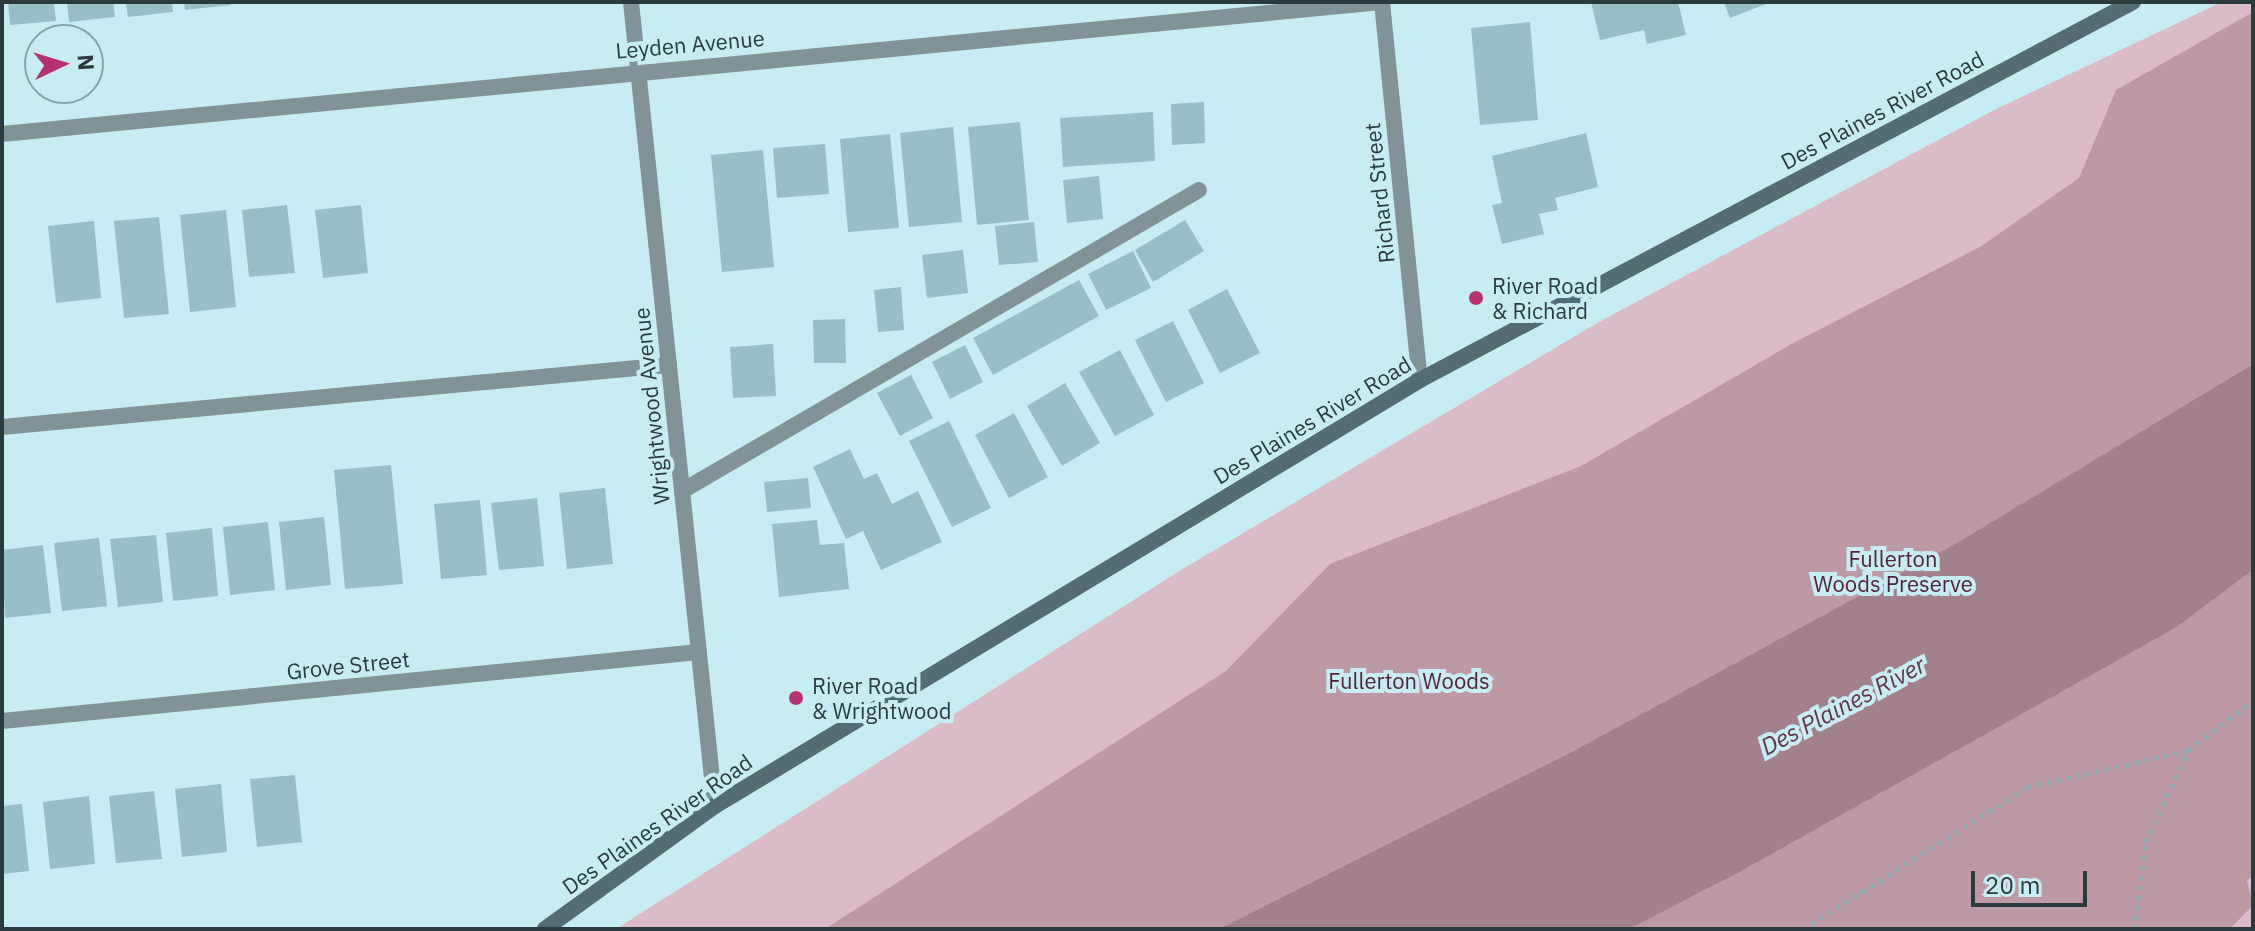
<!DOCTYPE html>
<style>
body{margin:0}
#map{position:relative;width:2255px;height:931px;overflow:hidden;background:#c7ecf4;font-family:"IBM Plex Sans",sans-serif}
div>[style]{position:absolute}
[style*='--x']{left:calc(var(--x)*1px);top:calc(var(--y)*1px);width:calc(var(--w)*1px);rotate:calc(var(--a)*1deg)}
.green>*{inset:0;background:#dbbbc7}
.forest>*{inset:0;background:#bd99a6}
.water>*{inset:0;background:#a2808c}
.building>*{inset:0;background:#96bfc8}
.path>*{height:5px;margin-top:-2.5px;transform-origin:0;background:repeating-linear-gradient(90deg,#8facb2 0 4px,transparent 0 10px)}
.lane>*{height:16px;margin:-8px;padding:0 8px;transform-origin:8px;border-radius:8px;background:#829397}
.street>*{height:16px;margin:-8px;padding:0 8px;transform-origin:8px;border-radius:8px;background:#829397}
.secondary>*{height:16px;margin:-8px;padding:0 8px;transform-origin:8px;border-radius:8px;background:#546d72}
.dots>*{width:22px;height:22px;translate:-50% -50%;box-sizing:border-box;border:4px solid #c7ecf4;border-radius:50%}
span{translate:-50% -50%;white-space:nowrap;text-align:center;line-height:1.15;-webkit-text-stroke:8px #c7ecf4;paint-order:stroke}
.street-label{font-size:22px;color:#2b3a3d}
.poi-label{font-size:22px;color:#2b3a3d}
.left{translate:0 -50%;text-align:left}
.park-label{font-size:22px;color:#522338}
.water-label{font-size:24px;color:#653448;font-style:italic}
.frame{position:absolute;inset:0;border:4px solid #2b3a3d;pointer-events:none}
.north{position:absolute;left:24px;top:24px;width:80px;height:80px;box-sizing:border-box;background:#c7ecf4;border:2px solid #89a5ab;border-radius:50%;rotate:86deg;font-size:22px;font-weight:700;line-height:32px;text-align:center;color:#2b3a3d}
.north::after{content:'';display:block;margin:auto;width:28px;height:36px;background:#b63072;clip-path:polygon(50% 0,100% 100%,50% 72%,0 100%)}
.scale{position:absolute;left:1971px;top:871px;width:116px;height:36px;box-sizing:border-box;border:4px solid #2b3a3d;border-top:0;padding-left:10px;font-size:24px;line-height:28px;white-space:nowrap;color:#2b3a3d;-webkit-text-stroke:6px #c7ecf4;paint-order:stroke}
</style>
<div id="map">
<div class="green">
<i style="clip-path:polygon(2222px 2px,2253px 2px,2253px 929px,616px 929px,1181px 570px,1599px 322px,1994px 110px)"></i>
</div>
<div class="forest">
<i style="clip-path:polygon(2253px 12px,2253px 364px,1960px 541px,1577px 749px,1219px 929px,825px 929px,1226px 671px,1330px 564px,1581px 466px,1795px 342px,1980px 247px,2079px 178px,2116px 90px)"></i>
<i style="clip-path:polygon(2253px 570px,2253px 876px,2247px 880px,2253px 905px,2230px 929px,1629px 929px,2177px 627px)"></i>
</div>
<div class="water">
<i style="clip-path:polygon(2253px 364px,2253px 570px,2177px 627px,1741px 871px,1629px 929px,1219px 929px,1577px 749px,1960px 541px)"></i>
</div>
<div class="building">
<i style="clip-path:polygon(8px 2px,54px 2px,56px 21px,10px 25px)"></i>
<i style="clip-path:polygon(67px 2px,113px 2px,115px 17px,69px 22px)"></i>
<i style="clip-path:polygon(126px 2px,172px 2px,173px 12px,128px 17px)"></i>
<i style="clip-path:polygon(184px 2px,231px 2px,231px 5px,185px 10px)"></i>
<i style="clip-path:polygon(1591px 2px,1678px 2px,1686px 35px,1647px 44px,1644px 30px,1600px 40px)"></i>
<i style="clip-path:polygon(1724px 2px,1771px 2px,1730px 18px)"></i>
<i style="clip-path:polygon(1530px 22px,1538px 120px,1480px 125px,1471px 28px)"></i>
<i style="clip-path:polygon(1204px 102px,1205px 143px,1172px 145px,1171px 104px)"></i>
<i style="clip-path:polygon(1153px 112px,1155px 161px,1063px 167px,1060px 118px)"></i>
<i style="clip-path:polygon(1020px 122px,1029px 220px,977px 225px,968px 127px)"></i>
<i style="clip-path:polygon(953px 127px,962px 222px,909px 227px,900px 133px)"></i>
<i style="clip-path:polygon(1586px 133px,1598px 187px,1555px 198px,1558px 210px,1539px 214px,1544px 234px,1502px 244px,1492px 205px,1502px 203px,1492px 156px)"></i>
<i style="clip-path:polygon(890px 134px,899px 228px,848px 232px,840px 139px)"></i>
<i style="clip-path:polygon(825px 144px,829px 194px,777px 198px,773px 148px)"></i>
<i style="clip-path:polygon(763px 150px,774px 267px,722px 272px,711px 155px)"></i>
<i style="clip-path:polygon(1099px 176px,1103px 219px,1067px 223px,1063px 180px)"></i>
<i style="clip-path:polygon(287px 205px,295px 273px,249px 277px,242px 210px)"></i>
<i style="clip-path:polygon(361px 205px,368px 273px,323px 278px,315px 210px)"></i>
<i style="clip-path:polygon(226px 210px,236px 307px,190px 312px,180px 215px)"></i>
<i style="clip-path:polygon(159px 217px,169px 314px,124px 318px,114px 221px)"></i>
<i style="clip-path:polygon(1185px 220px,1204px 251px,1153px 282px,1135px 250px)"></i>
<i style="clip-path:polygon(94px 221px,101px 298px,56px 303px,48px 226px)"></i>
<i style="clip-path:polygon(1034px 222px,1038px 262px,999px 265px,995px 226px)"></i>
<i style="clip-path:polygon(963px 250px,968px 293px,927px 298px,922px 255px)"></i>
<i style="clip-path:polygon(1133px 251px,1151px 288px,1106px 310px,1088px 274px)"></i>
<i style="clip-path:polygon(1079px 280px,1099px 316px,993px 375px,973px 338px)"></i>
<i style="clip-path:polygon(901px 287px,904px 330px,878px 332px,874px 290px)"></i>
<i style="clip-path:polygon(1227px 289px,1260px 353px,1220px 373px,1188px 310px)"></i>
<i style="clip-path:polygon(845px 319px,846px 363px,814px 363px,813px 320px)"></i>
<i style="clip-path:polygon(1173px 321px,1204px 383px,1166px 402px,1135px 340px)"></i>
<i style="clip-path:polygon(773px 344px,776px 396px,733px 398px,730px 347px)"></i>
<i style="clip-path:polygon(965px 345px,983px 382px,950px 399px,932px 362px)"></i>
<i style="clip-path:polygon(1120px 350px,1154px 415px,1115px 436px,1079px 372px)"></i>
<i style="clip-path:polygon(911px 375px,933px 418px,900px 436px,877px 393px)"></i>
<i style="clip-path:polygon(1065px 383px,1100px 443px,1062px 466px,1027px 406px)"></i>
<i style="clip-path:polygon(1014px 413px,1048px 477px,1009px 498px,975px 435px)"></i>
<i style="clip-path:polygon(949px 421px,991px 508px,952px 527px,909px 441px)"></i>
<i style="clip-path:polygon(850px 449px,864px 479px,877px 473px,892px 504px,918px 491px,942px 542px,881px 570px,863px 531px,846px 539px,813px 467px)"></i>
<i style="clip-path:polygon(391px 465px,403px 584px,345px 589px,334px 470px)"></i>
<i style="clip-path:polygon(808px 478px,811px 508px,767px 512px,764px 482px)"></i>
<i style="clip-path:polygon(605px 488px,613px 564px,567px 569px,559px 493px)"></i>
<i style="clip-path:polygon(537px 498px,544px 566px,499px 570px,491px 503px)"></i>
<i style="clip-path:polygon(480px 500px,487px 575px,441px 579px,434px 504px)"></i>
<i style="clip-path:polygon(324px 517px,331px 585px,286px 590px,279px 522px)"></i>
<i style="clip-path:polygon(817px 520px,820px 545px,844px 543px,849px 589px,779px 597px,772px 524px)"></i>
<i style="clip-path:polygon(268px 522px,275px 590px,230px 595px,223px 527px)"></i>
<i style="clip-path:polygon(212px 528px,218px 596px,173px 601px,166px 533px)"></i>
<i style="clip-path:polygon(156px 535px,163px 602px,118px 607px,110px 539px)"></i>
<i style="clip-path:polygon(99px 538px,107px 606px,62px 611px,54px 543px)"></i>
<i style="clip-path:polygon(43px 545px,51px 613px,5px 618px,2px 550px)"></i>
<i style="clip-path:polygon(295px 775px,302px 842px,257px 847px,250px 779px)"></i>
<i style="clip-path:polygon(221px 784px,227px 852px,182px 857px,175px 789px)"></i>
<i style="clip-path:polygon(154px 791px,162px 859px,116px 863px,109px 796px)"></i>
<i style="clip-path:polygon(89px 796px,95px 864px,50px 869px,43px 802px)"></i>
<i style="clip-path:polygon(22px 804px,29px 871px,2px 874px,2px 806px)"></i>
</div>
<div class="path">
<i style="--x:1803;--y:929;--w:266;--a:-32.3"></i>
<i style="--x:2028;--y:787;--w:165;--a:-12.9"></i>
<i style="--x:2135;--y:929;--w:88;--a:-82.8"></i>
<i style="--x:2146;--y:842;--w:102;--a:-64.9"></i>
<i style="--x:2189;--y:750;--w:81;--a:-37.4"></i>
</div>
<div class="lane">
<i style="--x:2;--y:427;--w:670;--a:-5.31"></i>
<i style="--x:682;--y:491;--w:598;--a:-30.21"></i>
</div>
<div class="street">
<i style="--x:631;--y:2;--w:808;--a:84.04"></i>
<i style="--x:1382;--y:2;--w:380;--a:84.3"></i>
<i style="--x:2;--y:134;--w:1386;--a:-5.46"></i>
<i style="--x:2;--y:721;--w:700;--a:-5.65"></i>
</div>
<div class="secondary">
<i style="--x:545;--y:929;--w:210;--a:-35.9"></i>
<i style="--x:715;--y:806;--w:824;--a:-31.14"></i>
<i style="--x:1420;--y:380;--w:807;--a:-27.93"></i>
</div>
<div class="dots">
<i style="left:1476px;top:298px;background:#b63072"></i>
<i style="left:796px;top:698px;background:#b63072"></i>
</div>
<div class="street-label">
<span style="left:690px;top:44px;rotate:-5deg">Leyden Avenue</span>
<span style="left:1882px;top:110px;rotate:-28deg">Des Plaines River Road</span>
<span style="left:1379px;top:193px;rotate:-96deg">Richard Street</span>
<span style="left:651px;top:406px;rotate:-96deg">Wrightwood Avenue</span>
<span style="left:1312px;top:420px;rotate:-31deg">Des Plaines River Road</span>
<span style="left:348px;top:665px;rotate:-6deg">Grove Street</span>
<span style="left:657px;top:824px;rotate:-35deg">Des Plaines River Road</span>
</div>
<div class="poi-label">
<span class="left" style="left:1492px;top:298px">River Road<br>&amp; Richard</span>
<span class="left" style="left:812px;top:698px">River Road<br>&amp; Wrightwood</span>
</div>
<div class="park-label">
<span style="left:1893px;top:571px">Fullerton<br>Woods Preserve</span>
<span style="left:1409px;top:681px">Fullerton Woods</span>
</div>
<div class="water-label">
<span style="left:1843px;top:706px;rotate:-28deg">Des Plaines River</span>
</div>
<div class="frame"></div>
<div class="north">N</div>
<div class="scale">20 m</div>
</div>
